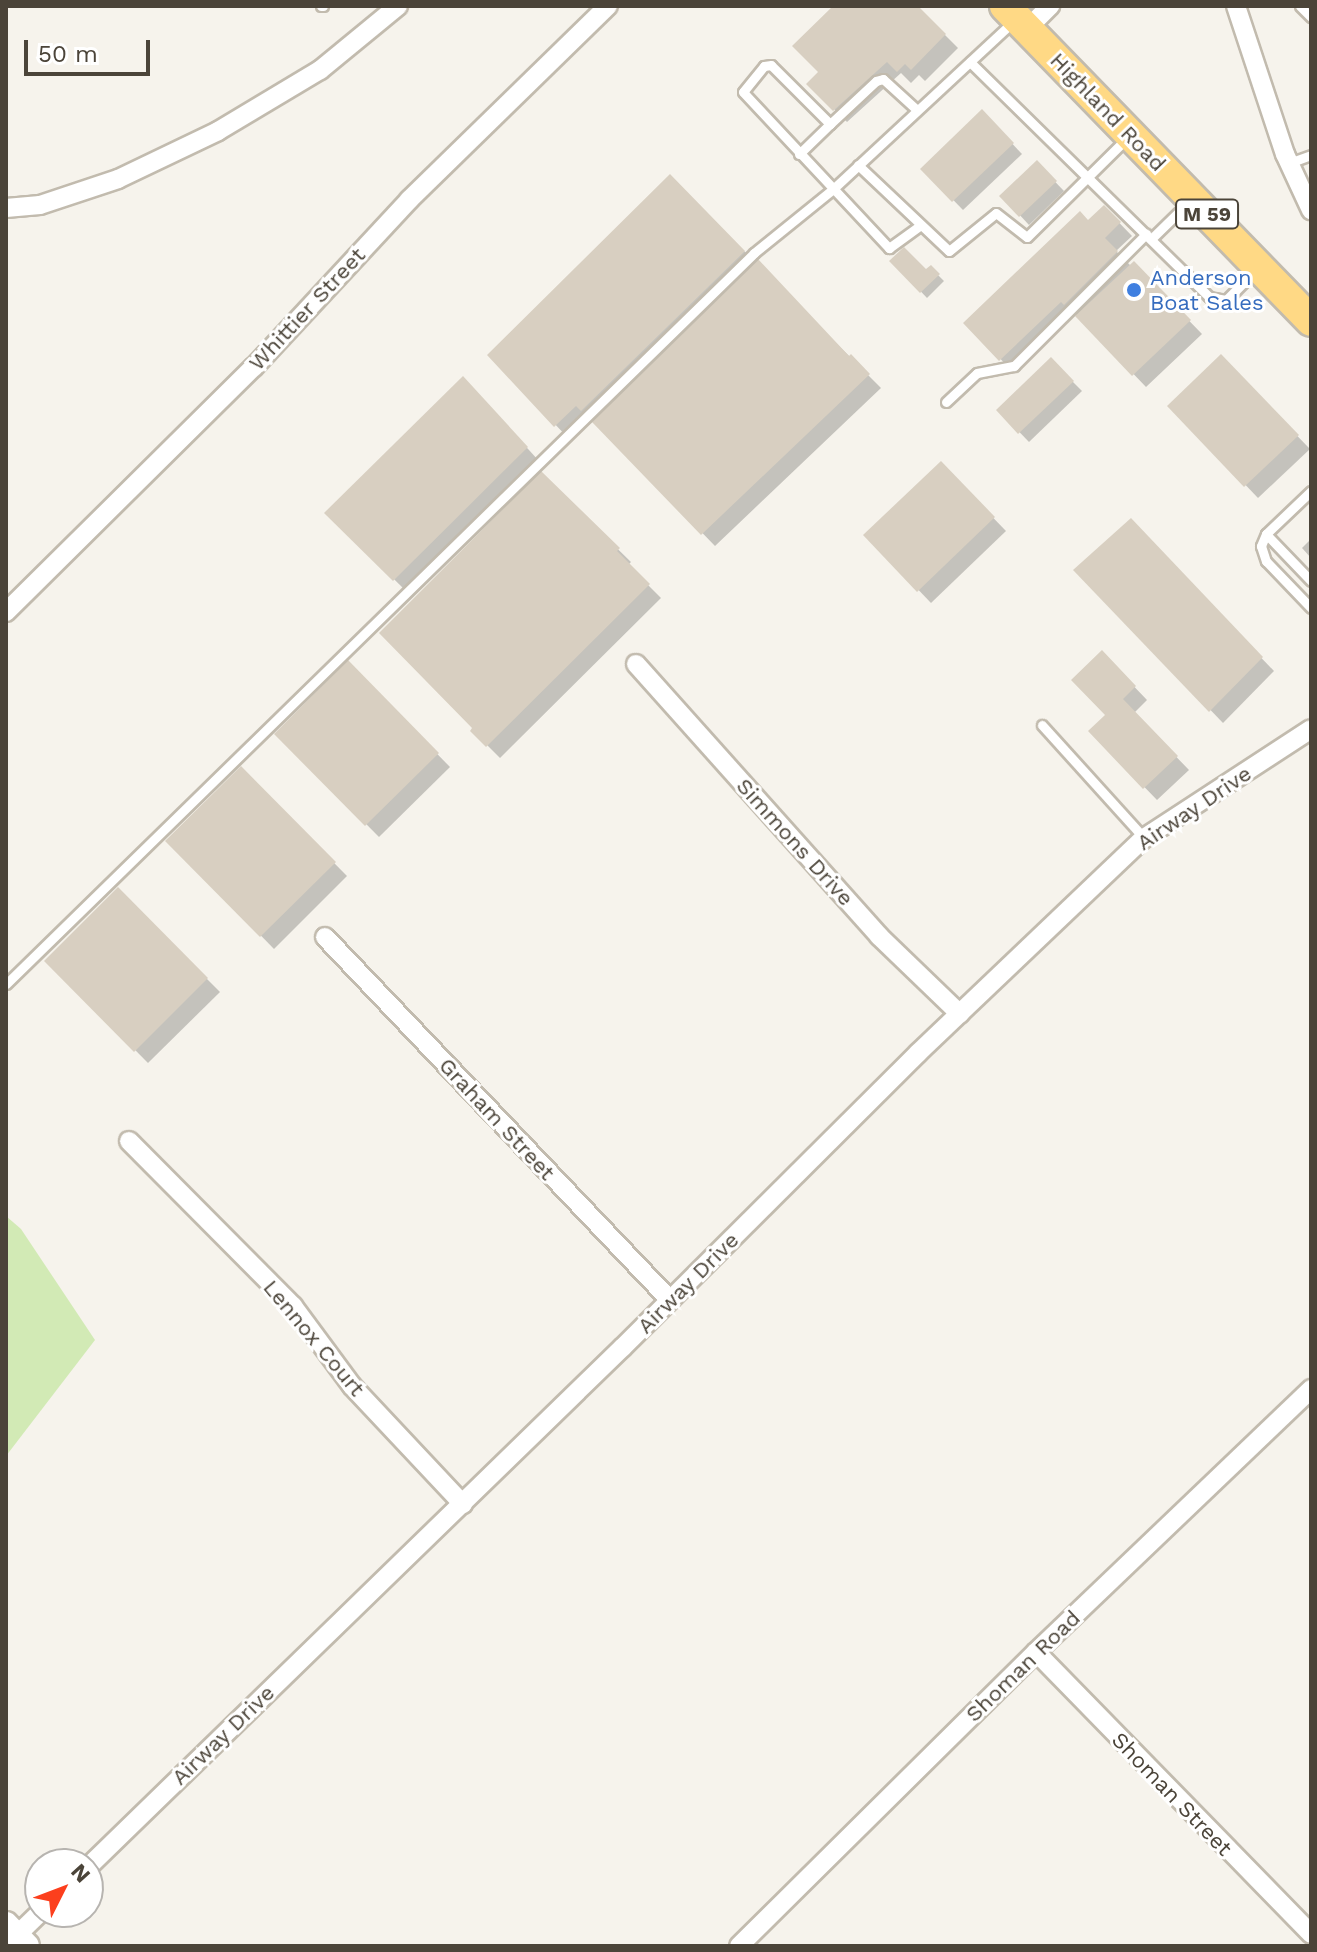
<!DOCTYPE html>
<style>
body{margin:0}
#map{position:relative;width:1317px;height:1952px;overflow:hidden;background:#f6f3ec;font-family:"Work Sans",sans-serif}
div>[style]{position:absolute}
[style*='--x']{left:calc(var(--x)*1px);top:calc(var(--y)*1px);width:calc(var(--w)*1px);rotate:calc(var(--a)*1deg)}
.green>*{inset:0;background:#d2eab5}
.shadow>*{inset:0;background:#0003}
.building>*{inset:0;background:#d8cfc1}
.roads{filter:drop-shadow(2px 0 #c2bbae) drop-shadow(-2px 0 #c2bbae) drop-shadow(0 2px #c2bbae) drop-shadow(0 -2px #c2bbae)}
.service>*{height:9px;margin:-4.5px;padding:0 4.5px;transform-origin:4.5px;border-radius:4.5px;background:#fff}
.minor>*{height:18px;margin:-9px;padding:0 9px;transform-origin:9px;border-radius:9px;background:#fff}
.tertiary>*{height:24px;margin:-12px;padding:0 12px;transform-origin:12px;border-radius:12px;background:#fff}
.trunk>*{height:30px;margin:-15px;padding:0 15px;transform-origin:15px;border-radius:15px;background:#ffd985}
.dots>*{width:22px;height:22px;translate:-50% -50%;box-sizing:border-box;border:4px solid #fff;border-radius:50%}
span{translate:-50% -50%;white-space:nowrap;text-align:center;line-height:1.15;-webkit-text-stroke:6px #fff;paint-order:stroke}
.shield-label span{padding:2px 6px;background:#fff;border:2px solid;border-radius:6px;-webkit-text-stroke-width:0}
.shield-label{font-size:20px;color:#4b4439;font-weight:700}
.street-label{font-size:22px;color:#4b4439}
.shop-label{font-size:22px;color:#366cbe}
.left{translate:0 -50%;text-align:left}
.frame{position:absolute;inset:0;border:8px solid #4b4439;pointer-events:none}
.north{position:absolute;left:24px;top:1848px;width:80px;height:80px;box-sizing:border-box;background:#fff;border:2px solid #b7b4b0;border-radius:50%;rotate:48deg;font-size:22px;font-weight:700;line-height:32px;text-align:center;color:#4b4439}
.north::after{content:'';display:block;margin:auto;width:28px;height:36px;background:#fc3f1d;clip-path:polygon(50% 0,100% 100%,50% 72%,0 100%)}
.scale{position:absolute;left:24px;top:40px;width:126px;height:36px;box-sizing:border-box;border:4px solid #4b4439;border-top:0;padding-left:10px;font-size:24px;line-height:28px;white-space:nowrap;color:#4b4439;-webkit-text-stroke:6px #fff;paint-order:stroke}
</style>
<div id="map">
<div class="green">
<i style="clip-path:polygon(6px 1216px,21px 1229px,95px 1340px,6px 1456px)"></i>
</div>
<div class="shadow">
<i style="clip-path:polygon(836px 6px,916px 6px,958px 48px,925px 81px,919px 75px,911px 83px,901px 73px,847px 122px,809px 84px,821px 72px)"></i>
<i style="clip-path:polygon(982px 112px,1022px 154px,963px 210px,923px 169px)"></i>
<i style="clip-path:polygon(1037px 163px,1064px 191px,1029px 225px,1002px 196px)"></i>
<i style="clip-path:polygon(670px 177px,881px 388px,715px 546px,590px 417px,568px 438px,490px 355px)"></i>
<i style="clip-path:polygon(1104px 207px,1132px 236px,1116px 251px,1131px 266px,1133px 263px,1202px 334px,1146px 387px,1075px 313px,1013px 372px,966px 323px)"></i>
<i style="clip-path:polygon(892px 261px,926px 272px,931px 268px,944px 281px,927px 298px)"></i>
<i style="clip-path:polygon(1221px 357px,1310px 449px,1258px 498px,1170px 406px)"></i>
<i style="clip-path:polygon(1051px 360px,1082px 391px,1029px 442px,998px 410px)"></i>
<i style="clip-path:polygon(475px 391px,539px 461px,407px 592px,327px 513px)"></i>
<i style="clip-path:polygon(941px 464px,1006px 531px,931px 603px,866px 535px)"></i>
<i style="clip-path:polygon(541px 474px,631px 562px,628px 565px,661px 598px,500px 758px,473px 731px)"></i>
<i style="clip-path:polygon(1130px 521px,1274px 671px,1223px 723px,1076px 570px)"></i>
<i style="clip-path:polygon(1311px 539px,1311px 558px,1302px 548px)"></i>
<i style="clip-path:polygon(1102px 653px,1147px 700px,1134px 713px,1189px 770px,1157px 800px,1091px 732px,1108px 716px)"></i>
<i style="clip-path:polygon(348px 663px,450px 767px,379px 837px,277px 734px)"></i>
<i style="clip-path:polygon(241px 769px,347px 876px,274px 949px,168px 841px)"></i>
<i style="clip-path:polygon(118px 890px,220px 992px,148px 1063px,47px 961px)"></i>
</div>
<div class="building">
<i style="clip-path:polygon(833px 6px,918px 6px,946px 34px,911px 70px,905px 64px,897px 72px,887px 62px,833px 111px,806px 84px,818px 72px,792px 46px)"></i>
<i style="clip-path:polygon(982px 109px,1014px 143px,952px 202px,920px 169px)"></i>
<i style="clip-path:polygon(1037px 160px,1057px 181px,1019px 217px,999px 196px)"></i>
<i style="clip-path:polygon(670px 174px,745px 251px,581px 411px,576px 406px,554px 427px,487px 355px)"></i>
<i style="clip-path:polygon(1104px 205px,1121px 222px,1105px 238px,1118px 251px,1064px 305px,1061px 302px,999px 361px,963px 323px,1080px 211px,1088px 220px)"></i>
<i style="clip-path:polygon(904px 247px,926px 269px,931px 265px,940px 274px,920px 293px,889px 261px)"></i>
<i style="clip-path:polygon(758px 259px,849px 356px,851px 354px,870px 374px,701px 535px,592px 422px)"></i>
<i style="clip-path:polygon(1134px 261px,1191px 320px,1132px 376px,1075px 316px)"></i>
<i style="clip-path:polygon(1221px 354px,1299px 435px,1244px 487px,1167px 406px)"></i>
<i style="clip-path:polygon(1051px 357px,1074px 381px,1018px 434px,996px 410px)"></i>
<i style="clip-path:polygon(463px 376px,528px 447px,393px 581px,324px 513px)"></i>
<i style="clip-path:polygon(941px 461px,995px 517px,917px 592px,863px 535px)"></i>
<i style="clip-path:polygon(541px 471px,620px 548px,617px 551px,650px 584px,486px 747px,470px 731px,472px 728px,379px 633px)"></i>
<i style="clip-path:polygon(1131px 518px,1263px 657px,1209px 712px,1073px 570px)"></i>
<i style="clip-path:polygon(1102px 650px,1136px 686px,1123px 699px,1178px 756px,1143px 789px,1088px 731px,1105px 715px,1071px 680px)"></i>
<i style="clip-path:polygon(348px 660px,439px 753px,365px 826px,274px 734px)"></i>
<i style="clip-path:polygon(241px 766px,336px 862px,260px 937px,165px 841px)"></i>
<i style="clip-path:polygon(118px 887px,208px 978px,134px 1052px,44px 961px)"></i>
</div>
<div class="roads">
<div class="service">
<i style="--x:321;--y:6;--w:2;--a:0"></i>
<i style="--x:1300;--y:6;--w:16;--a:45"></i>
<i style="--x:970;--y:62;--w:335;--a:44.5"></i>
<i style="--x:1209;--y:297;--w:17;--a:10"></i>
<i style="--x:1226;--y:300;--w:44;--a:-45"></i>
<i style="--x:917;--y:110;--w:46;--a:-137.6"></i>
<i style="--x:883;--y:79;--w:7;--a:164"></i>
<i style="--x:876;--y:81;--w:63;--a:136.9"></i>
<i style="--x:830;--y:124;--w:83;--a:-135"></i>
<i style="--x:771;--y:65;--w:7;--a:172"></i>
<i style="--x:764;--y:66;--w:33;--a:129"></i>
<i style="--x:743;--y:92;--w:214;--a:46.9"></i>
<i style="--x:889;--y:248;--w:39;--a:-36"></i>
<i style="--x:799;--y:154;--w:43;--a:-44.1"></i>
<i style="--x:1289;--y:163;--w:23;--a:-20"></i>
<i style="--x:858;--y:165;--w:125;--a:43.4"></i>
<i style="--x:949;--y:251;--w:60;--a:-39"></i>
<i style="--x:996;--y:213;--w:39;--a:38"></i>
<i style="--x:1027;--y:237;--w:139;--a:-44.7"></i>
<i style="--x:1151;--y:239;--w:54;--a:-44.3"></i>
<i style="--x:946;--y:402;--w:42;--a:-43.1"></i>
<i style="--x:977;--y:373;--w:38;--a:-11"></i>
<i style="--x:1014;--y:366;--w:187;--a:-45"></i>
<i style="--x:1311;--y:491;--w:62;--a:136.3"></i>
<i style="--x:1266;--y:534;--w:13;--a:113"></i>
<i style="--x:1261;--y:546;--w:16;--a:72"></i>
<i style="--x:1266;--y:561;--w:65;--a:46.2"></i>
<i style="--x:1266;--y:534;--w:65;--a:46.2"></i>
<i style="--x:1042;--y:725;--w:152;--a:47.9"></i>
<i style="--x:6;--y:984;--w:1046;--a:-44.34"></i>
<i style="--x:754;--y:253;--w:102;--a:-39"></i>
<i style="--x:833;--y:189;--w:247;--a:-42.9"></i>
</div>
<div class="minor">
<i style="--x:1236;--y:6;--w:156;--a:71.7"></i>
<i style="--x:1285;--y:154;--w:62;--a:65.1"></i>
<i style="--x:1027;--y:29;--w:33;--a:-45"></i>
<i style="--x:6;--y:208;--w:34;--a:-5"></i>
<i style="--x:40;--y:205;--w:82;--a:-18.4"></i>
<i style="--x:118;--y:179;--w:111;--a:-25.6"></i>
<i style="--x:218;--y:131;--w:119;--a:-30.9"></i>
<i style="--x:320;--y:70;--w:101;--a:-39.4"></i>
<i style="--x:6;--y:612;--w:349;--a:-44.7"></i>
<i style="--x:254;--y:367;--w:228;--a:-47.1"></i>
<i style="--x:409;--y:200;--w:278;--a:-44.3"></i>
<i style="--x:636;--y:664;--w:365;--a:48.2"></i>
<i style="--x:879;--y:936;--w:112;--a:43.9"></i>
<i style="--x:325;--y:937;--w:501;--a:46.46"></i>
<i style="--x:129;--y:1141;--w:233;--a:45.2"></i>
<i style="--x:293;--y:1306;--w:99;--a:53.6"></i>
<i style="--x:352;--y:1386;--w:162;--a:46.8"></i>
<i style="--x:1036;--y:1652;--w:394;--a:45.7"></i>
<i style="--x:88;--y:1867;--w:746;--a:-44.19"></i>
<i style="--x:623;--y:1347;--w:416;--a:-44.9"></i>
<i style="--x:918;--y:1053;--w:312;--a:-43.6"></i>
<i style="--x:1144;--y:838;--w:199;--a:-33.1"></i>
<i style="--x:17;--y:1935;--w:33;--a:-44"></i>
<i style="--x:739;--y:1946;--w:418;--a:-44.7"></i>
<i style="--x:1036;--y:1652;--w:381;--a:-43.7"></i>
</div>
<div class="tertiary">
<i style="--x:6;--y:1924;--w:30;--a:46"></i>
</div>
<div class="trunk">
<i style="--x:1005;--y:6;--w:439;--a:45.8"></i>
</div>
</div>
<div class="dots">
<i style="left:1134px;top:290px;background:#3f7fe0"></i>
</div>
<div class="shield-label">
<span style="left:1207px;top:214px">M 59</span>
</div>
<div class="street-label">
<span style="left:1108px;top:112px;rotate:46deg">Highland Road</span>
<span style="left:307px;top:309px;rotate:-47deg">Whittier Street</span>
<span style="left:1194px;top:808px;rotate:-34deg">Airway Drive</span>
<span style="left:795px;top:842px;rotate:48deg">Simmons Drive</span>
<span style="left:497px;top:1119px;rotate:47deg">Graham Street</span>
<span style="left:688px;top:1283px;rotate:-45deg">Airway Drive</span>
<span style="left:314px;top:1338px;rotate:50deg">Lennox Court</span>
<span style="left:1023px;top:1666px;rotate:-44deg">Shoman Road</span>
<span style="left:223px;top:1735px;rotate:-44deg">Airway Drive</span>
<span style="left:1172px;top:1794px;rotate:46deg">Shoman Street</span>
</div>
<div class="shop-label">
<span class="left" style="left:1150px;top:290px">Anderson<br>Boat Sales</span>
</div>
<div class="frame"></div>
<div class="north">N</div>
<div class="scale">50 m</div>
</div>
